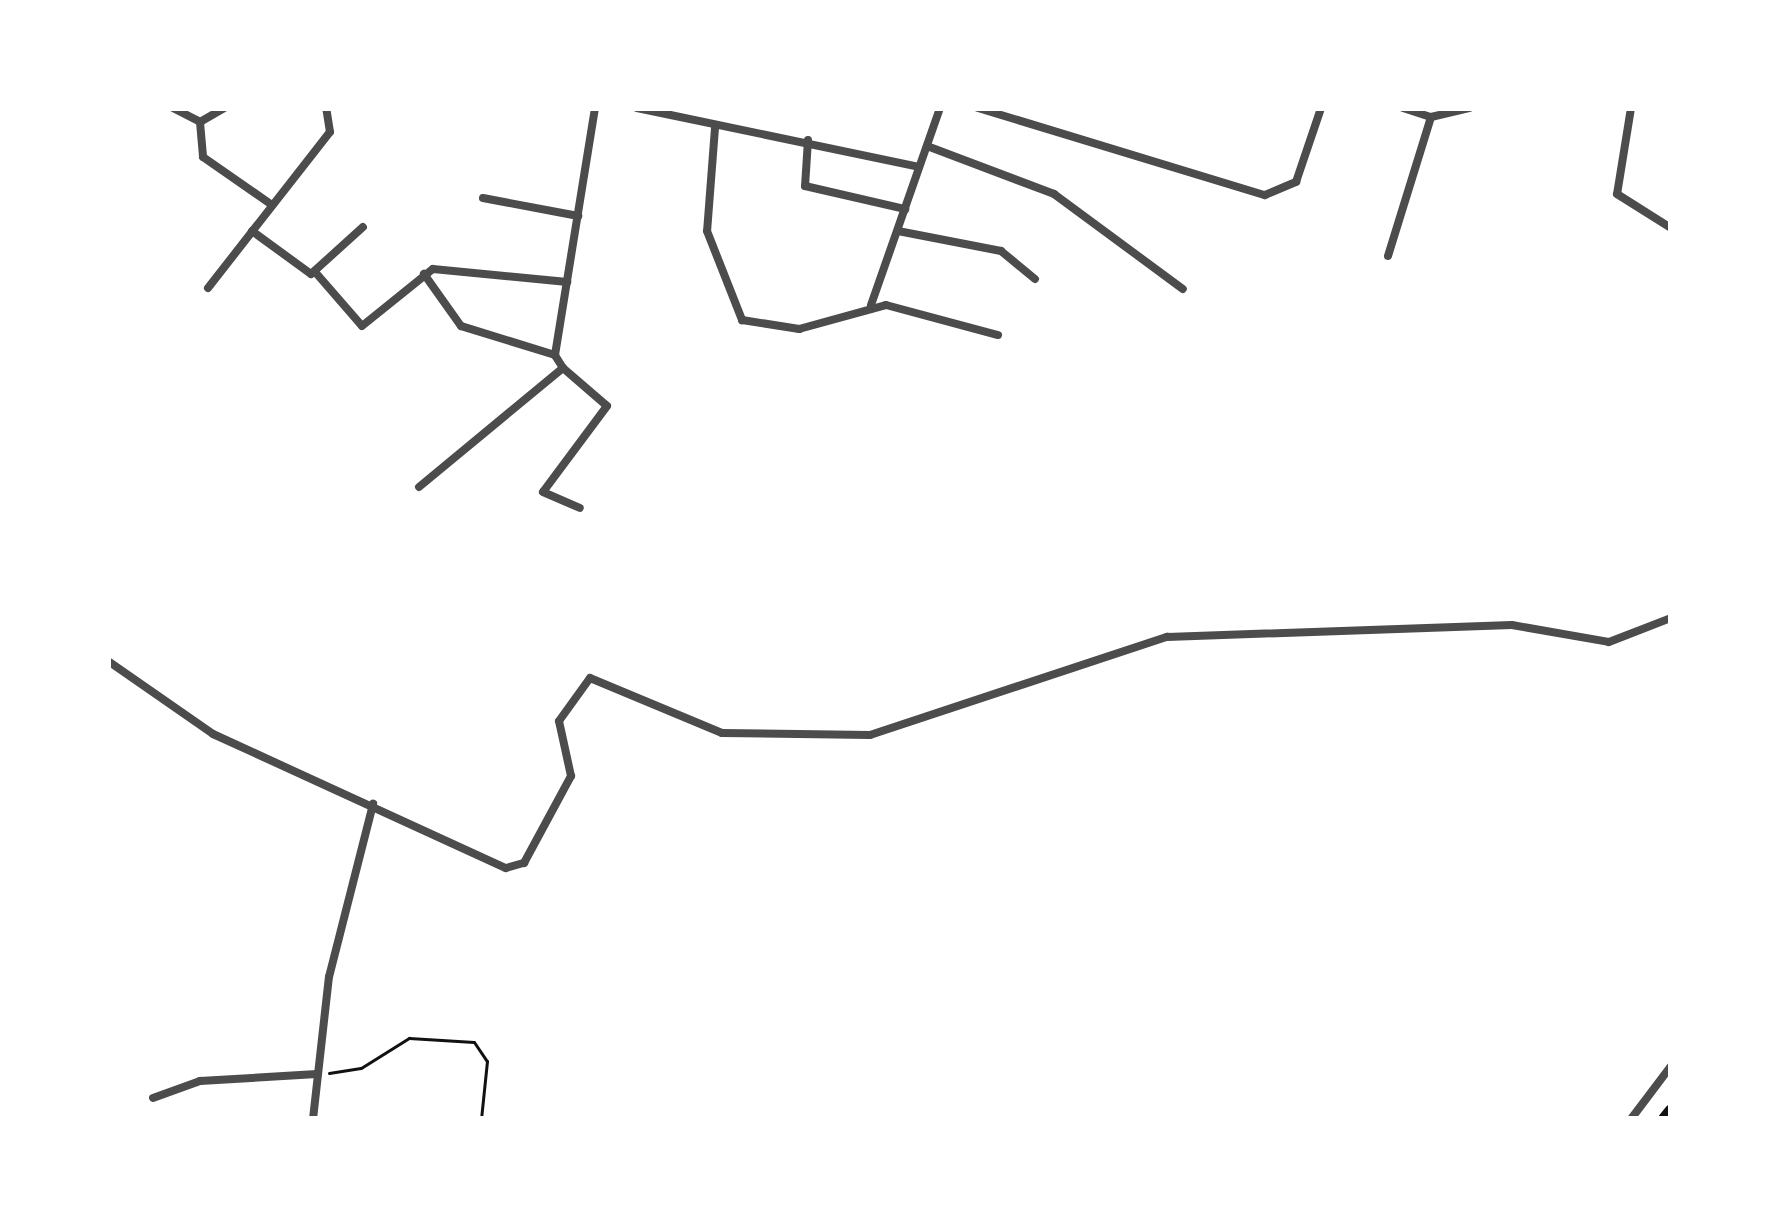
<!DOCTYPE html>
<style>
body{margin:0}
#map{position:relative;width:1779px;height:1227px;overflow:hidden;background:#fff;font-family:Roboto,sans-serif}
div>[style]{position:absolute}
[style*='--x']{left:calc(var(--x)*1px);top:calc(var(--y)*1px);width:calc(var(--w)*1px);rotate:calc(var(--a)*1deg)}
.path>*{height:3px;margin:-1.5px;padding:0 1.5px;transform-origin:1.5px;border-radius:1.5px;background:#111}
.minor>*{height:8px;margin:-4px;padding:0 4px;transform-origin:4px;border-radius:4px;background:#4c4c4c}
.trunk>*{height:12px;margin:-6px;padding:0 6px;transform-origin:6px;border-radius:6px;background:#111}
span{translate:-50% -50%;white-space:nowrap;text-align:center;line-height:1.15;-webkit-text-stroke:10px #fff;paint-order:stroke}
.frame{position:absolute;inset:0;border:111px solid #fff;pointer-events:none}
</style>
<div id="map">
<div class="path">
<i style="--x:329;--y:1073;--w:32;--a:-9"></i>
<i style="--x:361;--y:1068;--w:57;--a:-32"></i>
<i style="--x:409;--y:1038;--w:65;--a:3.5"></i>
<i style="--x:474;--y:1042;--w:23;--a:56"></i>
<i style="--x:487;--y:1061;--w:58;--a:95.9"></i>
</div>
<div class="minor">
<i style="--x:173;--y:108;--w:30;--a:27"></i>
<i style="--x:200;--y:122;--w:28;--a:-30"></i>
<i style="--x:637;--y:108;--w:288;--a:11.8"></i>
<i style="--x:978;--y:108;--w:300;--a:16.9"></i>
<i style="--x:1265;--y:195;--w:34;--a:-23"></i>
<i style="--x:1296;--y:182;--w:78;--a:-71.3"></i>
<i style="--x:1403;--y:108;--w:29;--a:18"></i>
<i style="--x:1431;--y:117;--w:39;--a:-13"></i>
<i style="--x:1631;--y:108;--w:87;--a:99.2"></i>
<i style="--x:1617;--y:194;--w:64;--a:32.2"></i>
<i style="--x:200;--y:122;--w:35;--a:85"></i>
<i style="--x:203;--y:157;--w:84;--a:34.8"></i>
<i style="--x:715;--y:128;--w:103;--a:94.4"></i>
<i style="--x:707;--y:231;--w:96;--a:68.5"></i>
<i style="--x:742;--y:320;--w:58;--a:9"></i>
<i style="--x:799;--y:329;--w:90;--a:-15.4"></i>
<i style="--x:886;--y:305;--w:116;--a:15"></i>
<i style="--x:808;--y:140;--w:46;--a:93.7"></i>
<i style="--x:805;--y:186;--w:103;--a:13"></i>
<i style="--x:927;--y:146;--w:136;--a:20.7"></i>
<i style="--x:1054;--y:194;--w:160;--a:36.4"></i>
<i style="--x:483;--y:198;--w:97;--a:10.7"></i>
<i style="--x:252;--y:231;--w:73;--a:36.1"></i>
<i style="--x:311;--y:274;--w:70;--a:-42.1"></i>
<i style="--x:898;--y:231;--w:105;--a:11"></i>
<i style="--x:1001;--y:251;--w:44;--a:39.5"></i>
<i style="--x:1388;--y:256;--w:145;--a:-72.8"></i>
<i style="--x:316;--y:273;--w:70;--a:49"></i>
<i style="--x:362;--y:326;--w:91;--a:-38.8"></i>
<i style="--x:433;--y:269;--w:135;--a:5.5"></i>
<i style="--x:208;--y:288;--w:198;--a:-52"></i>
<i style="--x:330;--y:132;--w:24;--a:-99"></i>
<i style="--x:871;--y:305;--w:209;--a:-70.7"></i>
<i style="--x:555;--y:355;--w:250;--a:-80.8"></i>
<i style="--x:563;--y:368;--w:58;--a:40.8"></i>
<i style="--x:607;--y:406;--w:107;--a:126.7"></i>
<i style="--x:543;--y:492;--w:40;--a:23.4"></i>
<i style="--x:419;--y:487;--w:187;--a:-39.6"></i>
<i style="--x:563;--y:368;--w:15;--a:-122"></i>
<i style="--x:555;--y:355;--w:98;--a:-162.9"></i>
<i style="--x:461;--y:326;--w:64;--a:-125.4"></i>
<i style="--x:108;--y:661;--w:128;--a:34.8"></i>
<i style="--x:213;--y:734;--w:322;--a:24.6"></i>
<i style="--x:506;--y:868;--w:19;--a:-16"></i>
<i style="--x:524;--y:863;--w:99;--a:-61.6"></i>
<i style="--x:571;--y:776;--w:56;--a:-102.3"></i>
<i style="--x:559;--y:721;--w:53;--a:-54.2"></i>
<i style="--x:590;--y:678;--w:143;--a:22.6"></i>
<i style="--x:722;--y:733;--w:148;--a:0.8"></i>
<i style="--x:870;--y:735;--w:313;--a:-18.3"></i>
<i style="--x:1167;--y:637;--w:345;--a:-2"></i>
<i style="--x:1512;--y:625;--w:98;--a:9.9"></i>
<i style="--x:1609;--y:642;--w:66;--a:-21.2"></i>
<i style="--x:153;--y:1098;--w:50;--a:-19.9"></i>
<i style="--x:200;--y:1081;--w:117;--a:-3.4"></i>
<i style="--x:313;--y:1119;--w:143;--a:-83.6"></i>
<i style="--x:329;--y:977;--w:179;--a:-75.7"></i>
<i style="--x:1631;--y:1119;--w:66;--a:-53"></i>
</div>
<div class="trunk">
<i style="--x:1664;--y:1119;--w:11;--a:-52"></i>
</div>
<div class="frame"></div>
</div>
